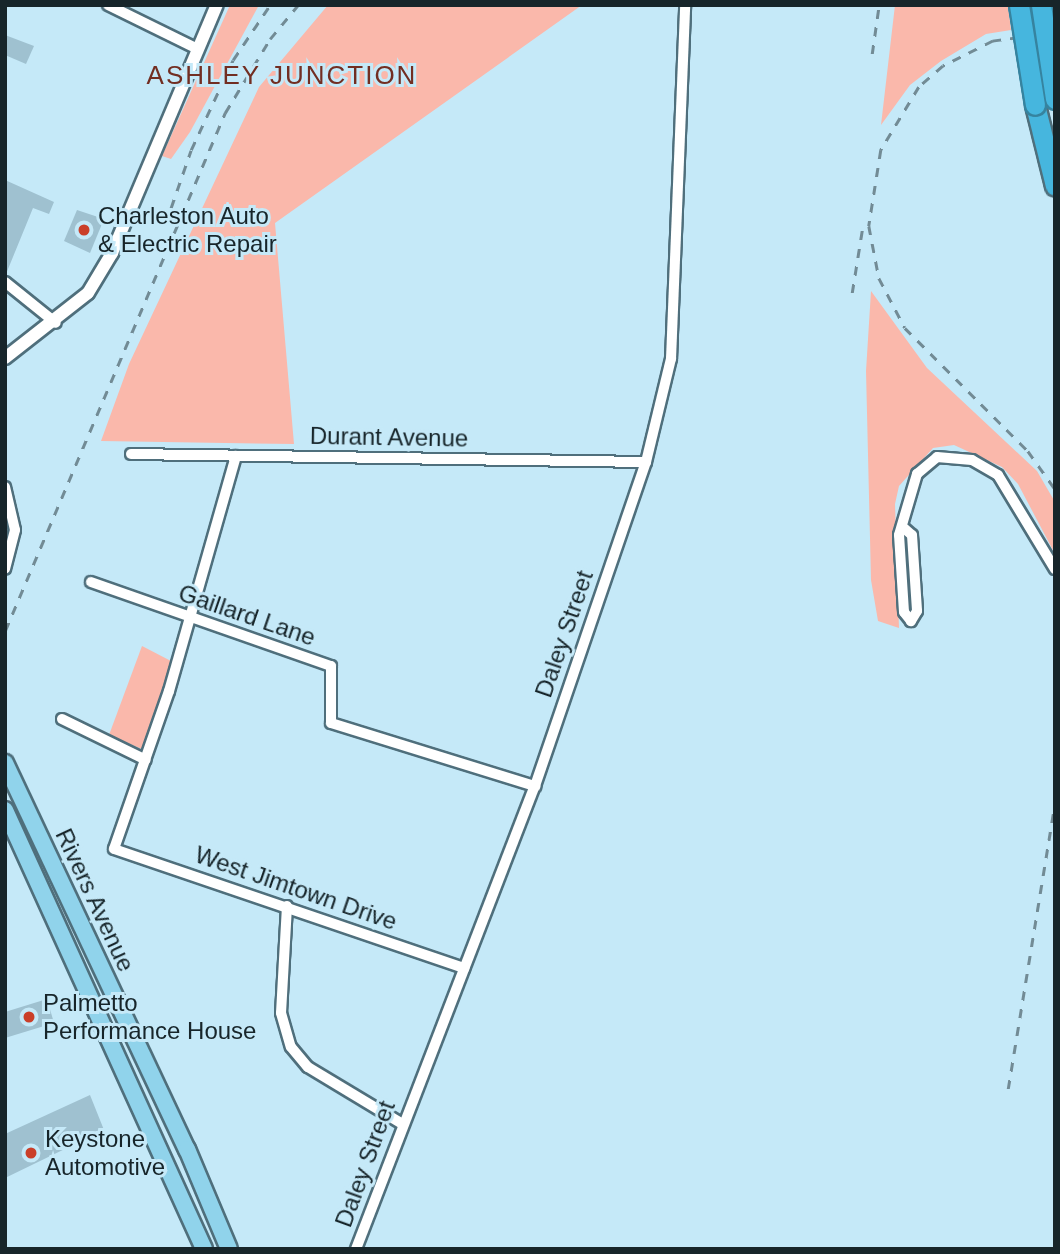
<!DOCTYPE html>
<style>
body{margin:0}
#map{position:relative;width:1060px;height:1254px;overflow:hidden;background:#c5e9f8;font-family:Helvetica,sans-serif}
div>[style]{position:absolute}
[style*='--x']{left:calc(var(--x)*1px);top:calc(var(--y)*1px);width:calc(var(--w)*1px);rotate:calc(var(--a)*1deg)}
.green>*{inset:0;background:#fab8ab}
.building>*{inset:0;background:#9fc1d0}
.roads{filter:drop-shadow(2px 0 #4f6f7c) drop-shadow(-2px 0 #4f6f7c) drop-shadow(0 2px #4f6f7c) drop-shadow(0 -2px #4f6f7c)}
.minor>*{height:10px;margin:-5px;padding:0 5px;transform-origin:5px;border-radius:5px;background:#fff}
.tertiary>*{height:12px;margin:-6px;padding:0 6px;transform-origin:6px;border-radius:6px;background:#fff}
.primary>*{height:16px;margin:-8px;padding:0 8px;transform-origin:8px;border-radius:8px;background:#90d3eb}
.motorway>*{height:19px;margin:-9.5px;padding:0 9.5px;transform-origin:9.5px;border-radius:9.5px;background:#46b6de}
.rail>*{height:2.5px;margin-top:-1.25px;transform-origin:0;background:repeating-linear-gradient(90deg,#728b95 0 9px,transparent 0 18px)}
.bridges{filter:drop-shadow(2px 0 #36839f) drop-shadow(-2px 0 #36839f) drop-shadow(0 2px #36839f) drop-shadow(0 -2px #36839f)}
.motorway-bridge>*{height:19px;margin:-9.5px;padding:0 9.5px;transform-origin:9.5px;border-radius:9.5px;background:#46b6de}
.dots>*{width:19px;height:19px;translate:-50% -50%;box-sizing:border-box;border:4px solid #c5e9f8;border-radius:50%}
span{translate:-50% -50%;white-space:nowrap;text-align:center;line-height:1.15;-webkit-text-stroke:6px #c5e9f8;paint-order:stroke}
.poi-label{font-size:24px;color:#17252a}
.left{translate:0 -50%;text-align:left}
.street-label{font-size:24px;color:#17252a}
.neighbourhood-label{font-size:26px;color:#722e22;letter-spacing:2px}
.frame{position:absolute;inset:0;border:7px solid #17252a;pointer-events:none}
</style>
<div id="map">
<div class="green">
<i style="clip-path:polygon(230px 5px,259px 5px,190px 132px,171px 159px,162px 156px)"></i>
<i style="clip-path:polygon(328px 5px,582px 5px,275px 223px,294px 444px,101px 441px,129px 364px,259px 87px)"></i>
<i style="clip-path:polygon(895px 5px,1008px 5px,1011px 30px,986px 34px,941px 61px,910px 85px,881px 125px)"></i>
<i style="clip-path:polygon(871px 291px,927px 368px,1037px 471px,1055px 502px,1055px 554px,1018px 484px,1002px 467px,954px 445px,933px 448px,899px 486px,895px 504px,899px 628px,878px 621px,871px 580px,866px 371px)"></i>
<i style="clip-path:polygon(142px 646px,171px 661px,144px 750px,109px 735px)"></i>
</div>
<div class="building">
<i style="clip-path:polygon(5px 35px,34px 46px,26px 64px,5px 55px)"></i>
<i style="clip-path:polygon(5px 180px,54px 202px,49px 214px,33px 208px,6px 274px)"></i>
<i style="clip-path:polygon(77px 210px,104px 219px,90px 253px,64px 241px)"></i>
<i style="clip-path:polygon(47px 999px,54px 1023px,5px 1038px,5px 1012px)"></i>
<i style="clip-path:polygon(90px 1095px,104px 1130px,5px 1178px,5px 1134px)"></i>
</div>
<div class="roads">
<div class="minor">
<i style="--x:108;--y:5;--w:100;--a:26.1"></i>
<i style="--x:5;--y:282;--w:65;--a:38.8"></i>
<i style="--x:131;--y:454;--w:515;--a:0.89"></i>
<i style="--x:236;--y:456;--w:244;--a:105.9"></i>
<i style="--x:169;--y:691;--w:167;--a:109.2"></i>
<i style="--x:114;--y:849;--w:370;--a:18.8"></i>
<i style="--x:5;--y:487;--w:44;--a:76.9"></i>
<i style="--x:15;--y:530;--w:40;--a:104.4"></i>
<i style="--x:905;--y:529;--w:9;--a:41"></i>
<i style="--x:912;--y:535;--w:76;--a:86.2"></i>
<i style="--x:917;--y:611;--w:12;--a:121"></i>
<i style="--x:911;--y:621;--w:11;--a:-128"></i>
<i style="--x:904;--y:612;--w:77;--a:-93.7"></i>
<i style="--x:899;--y:535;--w:64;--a:-73.6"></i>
<i style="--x:917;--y:474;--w:26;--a:-40"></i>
<i style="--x:937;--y:457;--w:35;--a:5"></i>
<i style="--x:972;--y:460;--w:30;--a:30"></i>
<i style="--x:998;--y:475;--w:110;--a:58.8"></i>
<i style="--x:91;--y:582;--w:254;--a:19.3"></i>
<i style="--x:331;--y:666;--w:57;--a:90"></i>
<i style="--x:331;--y:723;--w:214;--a:17.2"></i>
<i style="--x:62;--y:719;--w:93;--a:26"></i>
<i style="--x:287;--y:906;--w:107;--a:93.2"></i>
<i style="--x:281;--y:1013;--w:35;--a:74"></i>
<i style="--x:291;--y:1047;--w:26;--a:50"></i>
<i style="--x:308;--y:1067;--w:109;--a:31.1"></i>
<i style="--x:356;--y:1249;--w:496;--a:-68.9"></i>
<i style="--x:535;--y:786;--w:342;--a:-71.1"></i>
<i style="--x:646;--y:462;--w:106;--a:-76.4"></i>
<i style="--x:671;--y:359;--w:354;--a:-87.7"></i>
</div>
<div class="tertiary">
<i style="--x:5;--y:358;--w:105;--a:-38.1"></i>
<i style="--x:88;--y:293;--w:47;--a:-59"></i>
<i style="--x:112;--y:253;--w:269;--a:-67.1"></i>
</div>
<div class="primary">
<i style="--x:5;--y:763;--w:427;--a:64.8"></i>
<i style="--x:187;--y:1149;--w:108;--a:67.2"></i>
<i style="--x:5;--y:810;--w:482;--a:65.6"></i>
</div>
<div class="motorway">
<i style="--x:1035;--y:105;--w:83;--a:76.1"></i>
</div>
</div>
<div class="rail">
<i style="--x:1055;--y:33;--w:63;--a:172.6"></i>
<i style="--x:993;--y:41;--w:56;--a:153.4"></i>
<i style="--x:943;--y:66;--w:32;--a:139"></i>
<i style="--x:919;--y:87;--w:74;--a:121.1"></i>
<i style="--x:881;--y:150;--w:77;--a:99"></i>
<i style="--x:869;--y:226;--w:53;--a:79.1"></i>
<i style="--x:879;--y:278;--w:56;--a:62.5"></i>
<i style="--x:905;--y:328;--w:174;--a:45"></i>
<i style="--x:1028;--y:451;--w:47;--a:54.6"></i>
<i style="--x:872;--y:54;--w:49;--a:-81.9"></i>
<i style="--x:165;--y:225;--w:79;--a:-70.9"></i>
<i style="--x:191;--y:150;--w:99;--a:-65"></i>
<i style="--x:233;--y:60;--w:66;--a:-56.1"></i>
<i style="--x:852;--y:293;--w:70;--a:-80.9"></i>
<i style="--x:5;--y:631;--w:563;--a:-66.99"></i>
<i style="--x:225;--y:113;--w:87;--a:-58.7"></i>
<i style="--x:270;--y:39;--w:44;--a:-50.5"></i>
<i style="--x:1008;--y:1089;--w:290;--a:-80.7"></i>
</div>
<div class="bridges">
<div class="motorway-bridge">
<i style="--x:1019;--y:5;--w:101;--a:80.9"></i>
<i style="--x:1041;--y:5;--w:95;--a:81.5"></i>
</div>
</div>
<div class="dots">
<i style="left:84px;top:230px;background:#ca3f29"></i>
<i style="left:29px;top:1017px;background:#ca3f29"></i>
<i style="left:31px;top:1153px;background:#ca3f29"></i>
</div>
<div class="poi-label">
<span class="left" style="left:98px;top:230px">Charleston Auto<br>&amp; Electric Repair</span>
<span class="left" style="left:43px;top:1017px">Palmetto<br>Performance House</span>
<span class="left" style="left:45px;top:1153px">Keystone<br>Automotive</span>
</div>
<div class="street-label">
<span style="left:389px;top:437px;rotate:1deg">Durant Avenue</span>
<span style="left:247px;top:615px;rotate:19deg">Gaillard Lane</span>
<span style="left:564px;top:634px;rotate:-71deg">Daley Street</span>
<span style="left:296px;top:888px;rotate:19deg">West Jimtown Drive</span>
<span style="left:95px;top:900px;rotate:65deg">Rivers Avenue</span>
<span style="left:365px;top:1164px;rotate:-70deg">Daley Street</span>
</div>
<div class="neighbourhood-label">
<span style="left:282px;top:76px">ASHLEY JUNCTION</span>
</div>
<div class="frame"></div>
</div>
